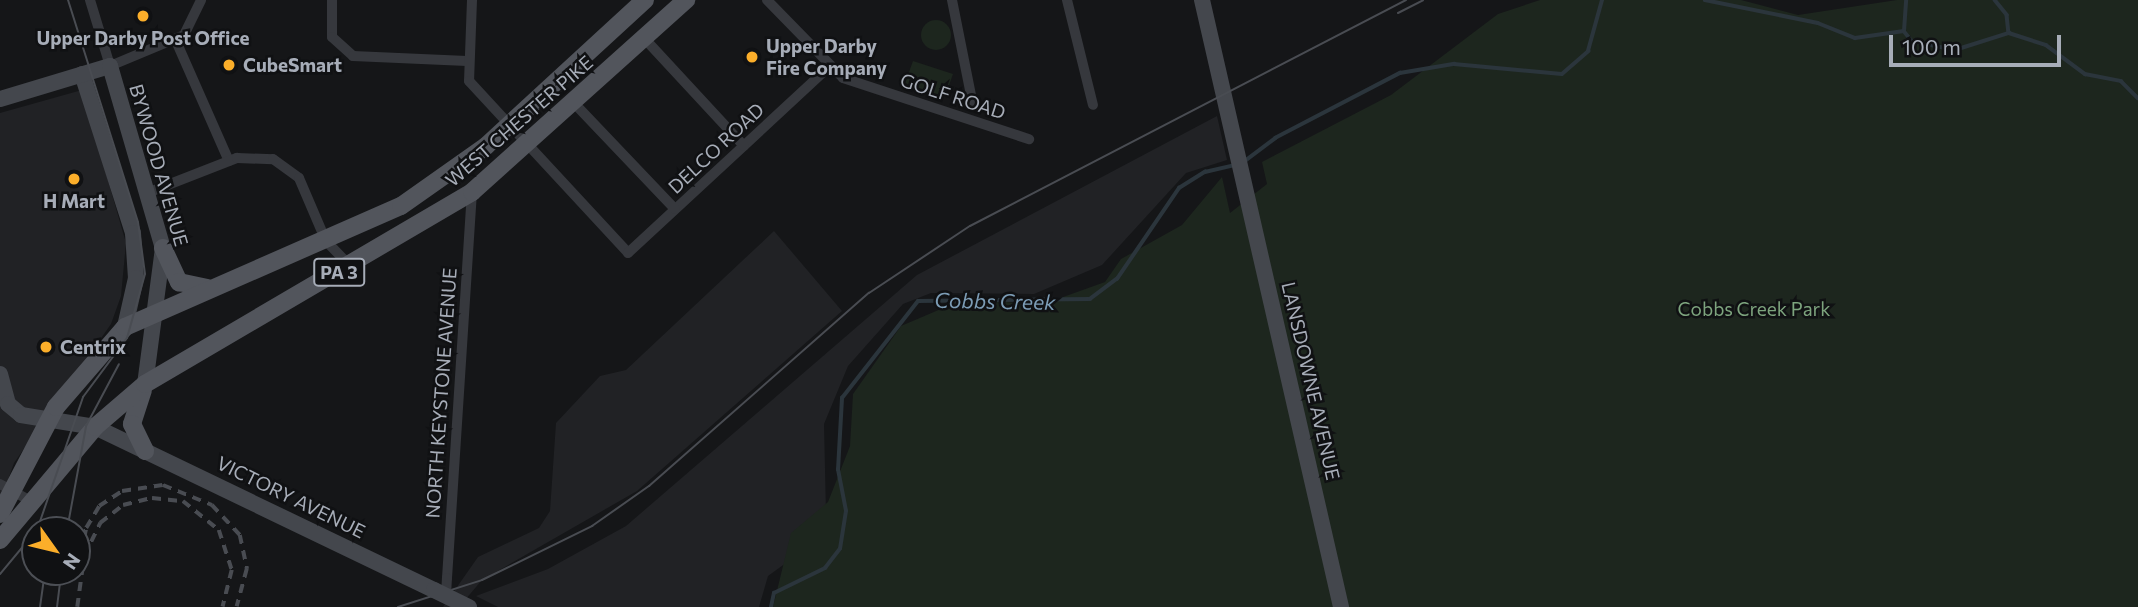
<!DOCTYPE html>
<style>
body{margin:0}
#map{position:relative;width:2138px;height:607px;overflow:hidden;background:#151618;font-family:Commissioner,sans-serif}
div>[style]{position:absolute}
[style*='--x']{left:calc(var(--x)*1px);top:calc(var(--y)*1px);width:calc(var(--w)*1px);rotate:calc(var(--a)*1deg)}
.built>*{inset:0;background:#212225}
.green>*{inset:0;background:#1d261e}
.round{border-radius:50%}
.stream>*{height:3.5px;margin:-1.75px;padding:0 1.75px;transform-origin:1.75px;border-radius:1.75px;background:#2b353c}
.street>*{height:10px;margin:-5px;padding:0 5px;transform-origin:5px;border-radius:5px;background:#36383d}
.secondary>*{height:16px;margin:-8px;padding:0 8px;transform-origin:8px;border-radius:8px;background:#44474d}
.primary>*{height:18px;margin:-9px;padding:0 9px;transform-origin:9px;border-radius:9px;background:#52555c}
.tram>*{height:2px;margin:-1px;padding:0 1px;transform-origin:1px;border-radius:1px;background:#494c52}
.rail>*{height:3.5px;margin-top:-1.75px;transform-origin:0;background:repeating-linear-gradient(90deg,#494c52 0 9px,transparent 0 16px)}
.street-bridge>*{height:10px;margin:-5px;padding:0 5px;transform-origin:5px;border-radius:5px;background:#36383d}
.secondary-bridge>*{height:16px;margin:-8px;padding:0 8px;transform-origin:8px;border-radius:8px;background:#44474d}
.dots>*{width:19px;height:19px;translate:-50% -50%;box-sizing:border-box;border:4px solid #101113;border-radius:50%}
span{translate:-50% -50%;white-space:nowrap;text-align:center;line-height:1.15;-webkit-text-stroke:5px #101113;paint-order:stroke}
.shield-label span{padding:2px 5px;background:#101113;border:2px solid;border-radius:5px;-webkit-text-stroke-width:0}
.shield-label{font-size:18px;color:#a7adb8;font-weight:700}
.poi-label{font-size:19px;color:#a7adb8;font-weight:700}
.left{translate:0 -50%;text-align:left}
.street-label{font-size:19px;color:#a7adb8}
.park-label{font-size:19px;color:#7da47e}
.water-label{font-size:21px;color:#7c9cb5;font-style:italic}
.north{position:absolute;left:21px;top:516px;width:70px;height:70px;box-sizing:border-box;background:#101113;border:2px solid #4c4f55;border-radius:50%;rotate:124deg;font-size:19px;font-weight:700;line-height:28px;text-align:center;color:#a7adb8}
.north::after{content:'';display:block;margin:auto;width:24px;height:32px;background:#fbae2a;clip-path:polygon(50% 0,100% 100%,50% 72%,0 100%)}
.scale{position:absolute;left:1889px;top:35px;width:172px;height:32px;box-sizing:border-box;border:4px solid #a7adb8;border-top:0;padding-left:9px;font-size:21px;line-height:24px;white-space:nowrap;color:#a7adb8;-webkit-text-stroke:5px #101113;paint-order:stroke}
</style>
<div id="map">
<div class="built">
<i style="clip-path:polygon(82px 90px,126px 243px,121px 296px,111px 324px,14px 463px,0 502px,0 113px)"></i>
<i style="clip-path:polygon(1217px 116px,1227px 160px,1186px 173px,1102px 265px,1034px 294px,931px 293px,903px 304px,848px 366px,824px 424px,826px 513px,819px 539px,768px 576px,759px 607px,498px 607px,476px 596px,548px 569px,626px 526px,917px 275px)"></i>
<i style="clip-path:polygon(774px 231px,842px 311px,637px 491px,482px 580px,459px 607px,443px 607px,478px 557px,539px 528px,550px 511px,556px 423px,600px 376px,626px 370px)"></i>
</div>
<div class="green">
<i style="clip-path:polygon(1540px 0,1741px 0,1798px 15px,1897px 0,2138px 0,2138px 607px,773px 607px,791px 533px,828px 502px,850px 446px,853px 394px,901px 326px,969px 297px,1038px 306px,1105px 282px,1121px 259px,1182px 225px,1222px 177px,1230px 213px,1267px 184px,1262px 162px,1391px 95px,1498px 14px)"></i>
<i class="round" style="left:921px;top:20px;width:30px;height:30px"></i>
<i style="clip-path:polygon(913px 61px,953px 74px,945px 97px,905px 83px)"></i>
</div>
<div class="stream">
<i style="--x:1705;--y:0;--w:115;--a:11.5"></i>
<i style="--x:1818;--y:23;--w:40;--a:22"></i>
<i style="--x:1855;--y:38;--w:49;--a:-8.1"></i>
<i style="--x:1904;--y:31;--w:31;--a:-86"></i>
<i style="--x:1995;--y:0;--w:19;--a:51"></i>
<i style="--x:2007;--y:15;--w:18;--a:84"></i>
<i style="--x:1904;--y:31;--w:13;--a:51"></i>
<i style="--x:1912;--y:41;--w:44;--a:11.8"></i>
<i style="--x:1955;--y:50;--w:57;--a:-17.5"></i>
<i style="--x:2009;--y:33;--w:39;--a:18"></i>
<i style="--x:2046;--y:45;--w:49;--a:36.6"></i>
<i style="--x:2085;--y:74;--w:37;--a:11"></i>
<i style="--x:2121;--y:81;--w:24;--a:45"></i>
<i style="--x:1245;--y:161;--w:38;--a:-37"></i>
<i style="--x:1275;--y:138;--w:141;--a:-27.5"></i>
<i style="--x:1400;--y:73;--w:55;--a:-9.5"></i>
<i style="--x:1454;--y:64;--w:108;--a:5.3"></i>
<i style="--x:1562;--y:74;--w:35;--a:-41"></i>
<i style="--x:1588;--y:51;--w:53;--a:-74.6"></i>
<i style="--x:771;--y:607;--w:14;--a:-78"></i>
<i style="--x:774;--y:593;--w:57;--a:-26.1"></i>
<i style="--x:825;--y:568;--w:24;--a:-52"></i>
<i style="--x:840;--y:549;--w:38;--a:-81"></i>
<i style="--x:846;--y:511;--w:42;--a:-101"></i>
<i style="--x:838;--y:470;--w:72;--a:-86.8"></i>
<i style="--x:842;--y:398;--w:123;--a:-51.9"></i>
<i style="--x:918;--y:301;--w:172;--a:-0.7"></i>
<i style="--x:1090;--y:299;--w:34;--a:-37"></i>
<i style="--x:1117;--y:279;--w:110;--a:-55.7"></i>
<i style="--x:1179;--y:188;--w:31;--a:-32"></i>
<i style="--x:1205;--y:172;--w:31;--a:-13"></i>
</div>
<div class="street">
<i style="--x:90;--y:0;--w:69;--a:73.1"></i>
<i style="--x:110;--y:66;--w:80;--a:-22.7"></i>
<i style="--x:184;--y:35;--w:39;--a:-64"></i>
<i style="--x:332;--y:0;--w:37;--a:90"></i>
<i style="--x:332;--y:37;--w:28;--a:42"></i>
<i style="--x:353;--y:56;--w:114;--a:2.5"></i>
<i style="--x:472;--y:0;--w:81;--a:92.1"></i>
<i style="--x:469;--y:81;--w:234;--a:47.2"></i>
<i style="--x:628;--y:253;--w:272;--a:-42.8"></i>
<i style="--x:767;--y:0;--w:109;--a:45.7"></i>
<i style="--x:843;--y:78;--w:196;--a:18.2"></i>
<i style="--x:952;--y:0;--w:107;--a:78.7"></i>
<i style="--x:1067;--y:0;--w:108;--a:76.1"></i>
<i style="--x:644;--y:38;--w:147;--a:47.2"></i>
<i style="--x:176;--y:41;--w:131;--a:66.2"></i>
<i style="--x:574;--y:103;--w:146;--a:46.4"></i>
<i style="--x:147;--y:193;--w:97;--a:-21.3"></i>
<i style="--x:237;--y:158;--w:36;--a:2"></i>
<i style="--x:273;--y:159;--w:32;--a:36"></i>
<i style="--x:299;--y:178;--w:69;--a:66.8"></i>
<i style="--x:326;--y:241;--w:35;--a:46"></i>
<i style="--x:0;--y:484;--w:37;--a:29"></i>
<i style="--x:447;--y:578;--w:387;--a:-86.3"></i>
</div>
<div class="secondary">
<i style="--x:1202;--y:0;--w:623;--a:77.1"></i>
<i style="--x:82;--y:74;--w:167;--a:72.2"></i>
<i style="--x:133;--y:233;--w:45;--a:86.2"></i>
<i style="--x:136;--y:278;--w:50;--a:102.7"></i>
<i style="--x:0;--y:99;--w:115;--a:-16.7"></i>
<i style="--x:110;--y:66;--w:190;--a:73.8"></i>
<i style="--x:163;--y:248;--w:137;--a:97.5"></i>
<i style="--x:0;--y:374;--w:31;--a:75"></i>
<i style="--x:8;--y:404;--w:17;--a:40"></i>
<i style="--x:21;--y:415;--w:75;--a:9.2"></i>
<i style="--x:95;--y:427;--w:376;--a:25.7"></i>
</div>
<div class="primary">
<i style="--x:163;--y:248;--w:38;--a:65"></i>
<i style="--x:179;--y:282;--w:29;--a:12"></i>
<i style="--x:143;--y:390;--w:36;--a:108"></i>
<i style="--x:132;--y:424;--w:30;--a:64"></i>
<i style="--x:0;--y:514;--w:121;--a:-62.4"></i>
<i style="--x:56;--y:407;--w:106;--a:-49.2"></i>
<i style="--x:125;--y:327;--w:301;--a:-23.7"></i>
<i style="--x:401;--y:206;--w:104;--a:-35.2"></i>
<i style="--x:486;--y:146;--w:216;--a:-42.6"></i>
<i style="--x:0;--y:540;--w:148;--a:-49.9"></i>
<i style="--x:95;--y:427;--w:66;--a:-40.7"></i>
<i style="--x:145;--y:384;--w:379;--a:-30.4"></i>
<i style="--x:472;--y:192;--w:288;--a:-41.9"></i>
</div>
<div class="tram">
<i style="--x:1398;--y:13;--w:28;--a:-27"></i>
<i style="--x:37;--y:530;--w:141;--a:-70.9"></i>
<i style="--x:83;--y:397;--w:74;--a:-53.3"></i>
<i style="--x:127;--y:338;--w:66;--a:-74.3"></i>
<i style="--x:145;--y:274;--w:52;--a:-97.7"></i>
<i style="--x:138;--y:222;--w:233;--a:-107.5"></i>
<i style="--x:67;--y:530;--w:106;--a:-79.6"></i>
<i style="--x:86;--y:426;--w:70;--a:-62"></i>
<i style="--x:0;--y:574;--w:55;--a:-50.2"></i>
<i style="--x:40;--y:607;--w:35;--a:-82"></i>
<i style="--x:57;--y:607;--w:35;--a:-83"></i>
<i style="--x:398;--y:607;--w:88;--a:-17.8"></i>
<i style="--x:482;--y:580;--w:123;--a:-26.1"></i>
<i style="--x:592;--y:526;--w:70;--a:-35.1"></i>
<i style="--x:649;--y:486;--w:293;--a:-41.3"></i>
<i style="--x:869;--y:293;--w:121;--a:-33.6"></i>
<i style="--x:970;--y:226;--w:491;--a:-27.4"></i>
</div>
<div class="rail">
<i style="--x:77;--y:570;--w:43;--a:-77.9"></i>
<i style="--x:86;--y:528;--w:26;--a:-59"></i>
<i style="--x:99;--y:506;--w:27;--a:-33"></i>
<i style="--x:122;--y:491;--w:41;--a:-8.3"></i>
<i style="--x:163;--y:485;--w:53;--a:22.2"></i>
<i style="--x:212;--y:505;--w:41;--a:47"></i>
<i style="--x:240;--y:535;--w:35;--a:78"></i>
<i style="--x:247;--y:569;--w:39;--a:105"></i>
<i style="--x:77;--y:607;--w:51;--a:-82.2"></i>
<i style="--x:84;--y:556;--w:37;--a:-64"></i>
<i style="--x:100;--y:523;--w:29;--a:-38"></i>
<i style="--x:123;--y:505;--w:30;--a:-14"></i>
<i style="--x:152;--y:498;--w:31;--a:6"></i>
<i style="--x:183;--y:501;--w:46;--a:38.9"></i>
<i style="--x:219;--y:530;--w:42;--a:72"></i>
<i style="--x:232;--y:570;--w:38;--a:104"></i>
</div>
<div class="street-bridge">
<i style="--x:446;--y:596;--w:18;--a:-87"></i>
</div>
<div class="secondary-bridge">
<i style="--x:434;--y:590;--w:39;--a:26"></i>
</div>
<div class="dots">
<i style="left:143px;top:16px;background:#fbae2a"></i>
<i style="left:752px;top:57px;background:#fbae2a"></i>
<i style="left:229px;top:65px;background:#fbae2a"></i>
<i style="left:74px;top:179px;background:#fbae2a"></i>
<i style="left:46px;top:347px;background:#fbae2a"></i>
</div>
<div class="shield-label">
<span style="left:339px;top:272px">PA 3</span>
</div>
<div class="poi-label">
<span style="left:143px;top:38px">Upper Darby Post Office</span>
<span class="left" style="left:766px;top:57px">Upper Darby<br>Fire Company</span>
<span class="left" style="left:243px;top:65px">CubeSmart</span>
<span style="left:74px;top:201px">H Mart</span>
<span class="left" style="left:60px;top:347px">Centrix</span>
</div>
<div class="street-label">
<span style="left:953px;top:96px;rotate:18deg">GOLF ROAD</span>
<span style="left:519px;top:121px;rotate:-41deg">WEST CHESTER PIKE</span>
<span style="left:716px;top:148px;rotate:-43deg">DELCO ROAD</span>
<span style="left:159px;top:165px;rotate:74deg">BYWOOD AVENUE</span>
<span style="left:1311px;top:381px;rotate:77deg">LANSDOWNE AVENUE</span>
<span style="left:441px;top:393px;rotate:-86deg">NORTH KEYSTONE AVENUE</span>
<span style="left:291px;top:497px;rotate:26deg">VICTORY AVENUE</span>
</div>
<div class="park-label">
<span style="left:1754px;top:309px">Cobbs Creek Park</span>
</div>
<div class="water-label">
<span style="left:995px;top:301px;rotate:1deg">Cobbs Creek</span>
</div>
<div class="north">N</div>
<div class="scale">100 m</div>
</div>
